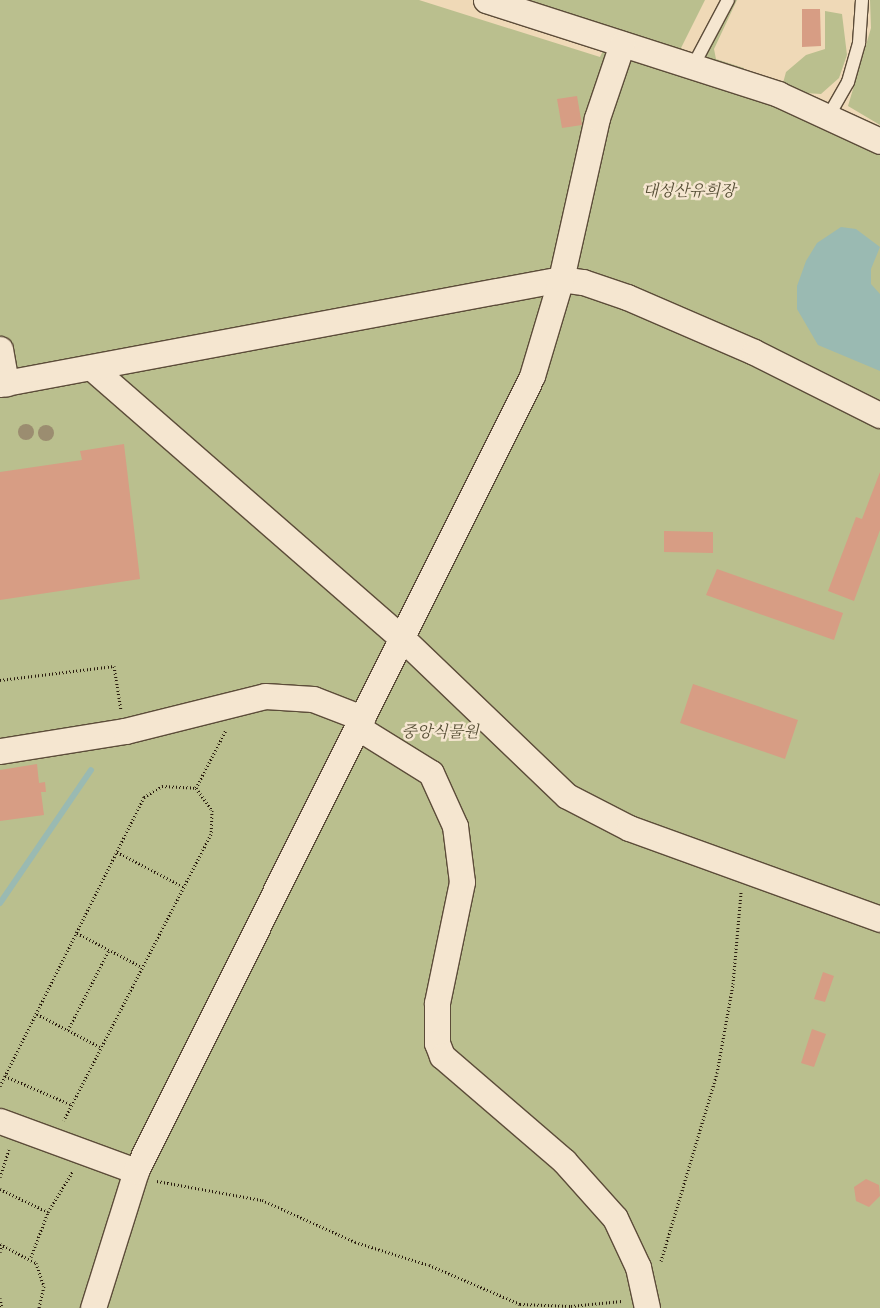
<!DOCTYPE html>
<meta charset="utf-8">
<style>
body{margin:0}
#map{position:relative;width:880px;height:1308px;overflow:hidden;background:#efd9b7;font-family:Cardo,"Noto Serif KR",serif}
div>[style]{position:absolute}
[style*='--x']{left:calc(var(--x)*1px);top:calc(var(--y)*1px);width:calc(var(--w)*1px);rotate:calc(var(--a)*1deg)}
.green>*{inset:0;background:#babf8e}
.water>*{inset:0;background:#9abab2}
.stream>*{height:6px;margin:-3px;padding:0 3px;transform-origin:3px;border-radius:3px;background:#9abab2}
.building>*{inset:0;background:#d79d84}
.path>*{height:3px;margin-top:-1.5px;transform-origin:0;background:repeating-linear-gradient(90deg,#2b1d0f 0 1px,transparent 0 3.5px)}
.roads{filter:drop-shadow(1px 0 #5c4c39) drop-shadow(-1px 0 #5c4c39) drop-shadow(0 1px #5c4c39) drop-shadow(0 -1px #5c4c39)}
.lane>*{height:12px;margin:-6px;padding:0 6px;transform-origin:6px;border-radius:6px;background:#f5e6d0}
.street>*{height:25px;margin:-12.5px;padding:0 12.5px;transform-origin:12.5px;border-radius:12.5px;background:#f5e6d0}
.trees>*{width:16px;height:16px;margin:-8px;border-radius:50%;background:#9b8d70}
span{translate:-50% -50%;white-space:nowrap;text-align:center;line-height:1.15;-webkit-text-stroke:5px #f5e6d0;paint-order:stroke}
.park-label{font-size:16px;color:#564e35;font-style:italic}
</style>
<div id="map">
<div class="green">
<i style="clip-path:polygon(0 0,419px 0,600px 57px,613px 30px,530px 0,705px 0,681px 48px,777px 107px,880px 154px,880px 1308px,0 1308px)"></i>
<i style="clip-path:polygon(732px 0,737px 0,714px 49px,716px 59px,744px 68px,743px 73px,708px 62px,703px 51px)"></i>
<i style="clip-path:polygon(870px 0,880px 0,880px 125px,848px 106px,871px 28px)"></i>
<i style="clip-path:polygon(825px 11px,842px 14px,847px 55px,839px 78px,821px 94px,804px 93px,783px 83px,786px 72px,806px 55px,825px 49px)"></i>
</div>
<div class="water">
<i style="clip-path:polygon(841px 227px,856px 229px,880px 247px,871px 269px,871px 284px,880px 294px,880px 371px,818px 345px,797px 309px,797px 286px,806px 261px,817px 243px)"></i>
</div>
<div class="stream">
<i style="--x:0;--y:903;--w:161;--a:-55.6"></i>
</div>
<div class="building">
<i style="clip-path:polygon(802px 9px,820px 9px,821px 46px,802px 47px)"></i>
<i style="clip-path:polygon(577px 96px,582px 125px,562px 128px,557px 99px)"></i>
<i style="clip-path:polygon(124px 444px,140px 579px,0 600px,0 472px,82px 460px,80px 451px)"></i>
<i style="clip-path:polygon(880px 472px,880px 530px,854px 601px,828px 591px,856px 517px,862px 519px)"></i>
<i style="clip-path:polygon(664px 531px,713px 532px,713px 553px,664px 552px)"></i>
<i style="clip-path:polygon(717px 569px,843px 613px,834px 640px,706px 595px)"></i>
<i style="clip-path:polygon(693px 684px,798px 720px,785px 759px,680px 723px)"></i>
<i style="clip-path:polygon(37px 764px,39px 783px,45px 782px,46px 792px,41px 792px,44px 815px,0 821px,0 770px)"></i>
<i style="clip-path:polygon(823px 972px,834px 976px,825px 1002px,814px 999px)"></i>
<i style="clip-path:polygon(812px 1029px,826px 1034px,814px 1067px,801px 1063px)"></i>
<i style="clip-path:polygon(866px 1179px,879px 1185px,880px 1196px,869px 1207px,856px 1201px,854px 1187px)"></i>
</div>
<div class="path">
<i style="--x:0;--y:680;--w:115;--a:-7"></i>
<i style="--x:114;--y:666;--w:45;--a:81"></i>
<i style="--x:196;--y:788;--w:65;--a:-62.7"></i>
<i style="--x:117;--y:852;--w:76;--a:27.6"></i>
<i style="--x:77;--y:933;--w:73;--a:27.6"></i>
<i style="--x:37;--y:1014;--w:71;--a:27.6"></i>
<i style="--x:68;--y:1030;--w:90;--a:-62.9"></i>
<i style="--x:5;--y:1076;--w:71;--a:23.3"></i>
<i style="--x:0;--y:1086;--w:323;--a:-63.5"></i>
<i style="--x:144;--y:797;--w:21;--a:-31"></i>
<i style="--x:162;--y:786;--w:34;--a:3"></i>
<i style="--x:196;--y:788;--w:27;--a:54"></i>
<i style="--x:212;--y:810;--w:24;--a:92"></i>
<i style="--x:211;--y:834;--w:322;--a:117.2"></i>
<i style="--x:0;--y:1177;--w:29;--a:-72"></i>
<i style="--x:157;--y:1181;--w:107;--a:10.3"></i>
<i style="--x:262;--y:1200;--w:102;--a:24.3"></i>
<i style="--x:355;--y:1242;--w:77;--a:17.3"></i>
<i style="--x:429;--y:1265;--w:99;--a:23.2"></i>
<i style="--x:520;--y:1304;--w:51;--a:2.2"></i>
<i style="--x:571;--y:1306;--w:51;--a:-5.6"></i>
<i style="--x:0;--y:1189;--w:53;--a:25.6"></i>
<i style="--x:0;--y:1244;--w:41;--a:27.8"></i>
<i style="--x:36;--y:1263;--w:24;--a:71"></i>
<i style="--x:44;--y:1286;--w:23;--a:103"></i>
<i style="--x:0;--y:1252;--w:7;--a:-74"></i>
<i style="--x:31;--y:1257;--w:48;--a:-69.3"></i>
<i style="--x:48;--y:1212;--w:48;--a:-58.6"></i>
<i style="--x:661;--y:1261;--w:196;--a:-73.4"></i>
<i style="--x:717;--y:1073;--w:90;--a:-79.8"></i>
<i style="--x:733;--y:984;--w:92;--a:-85"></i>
<i style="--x:0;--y:1298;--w:10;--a:79"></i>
</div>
<div class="roads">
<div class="lane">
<i style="--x:692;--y:68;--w:77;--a:-62.1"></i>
<i style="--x:828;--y:117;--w:40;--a:-60.3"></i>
<i style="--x:848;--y:82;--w:41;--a:-74.2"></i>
<i style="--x:859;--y:43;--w:43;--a:-86"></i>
</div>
<div class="street">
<i style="--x:486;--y:0;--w:307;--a:17.8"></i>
<i style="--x:778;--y:94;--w:112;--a:24.7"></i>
<i style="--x:0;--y:349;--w:35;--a:80"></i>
<i style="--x:92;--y:368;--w:411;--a:41.1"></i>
<i style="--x:402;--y:638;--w:228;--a:43.8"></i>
<i style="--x:567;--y:796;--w:70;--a:27.3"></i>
<i style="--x:629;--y:828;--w:267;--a:19.9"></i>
<i style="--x:0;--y:384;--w:571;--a:-10.6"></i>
<i style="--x:561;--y:279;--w:22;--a:8"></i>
<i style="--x:583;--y:282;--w:46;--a:18.8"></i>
<i style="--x:627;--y:297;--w:138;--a:23.4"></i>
<i style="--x:754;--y:352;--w:141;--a:26.6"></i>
<i style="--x:357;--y:727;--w:87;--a:31.9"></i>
<i style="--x:431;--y:773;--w:58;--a:65.6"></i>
<i style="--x:455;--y:826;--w:56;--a:82.9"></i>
<i style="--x:462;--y:882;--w:124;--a:101.7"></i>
<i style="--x:437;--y:1003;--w:40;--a:90"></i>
<i style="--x:437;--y:1043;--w:14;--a:69"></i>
<i style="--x:442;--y:1056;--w:161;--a:40.7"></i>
<i style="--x:564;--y:1161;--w:76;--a:48.2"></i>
<i style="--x:615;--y:1218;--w:54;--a:64.9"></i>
<i style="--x:638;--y:1267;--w:42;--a:77.6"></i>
<i style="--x:0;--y:751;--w:127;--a:-9.1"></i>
<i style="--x:125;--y:731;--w:144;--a:-14"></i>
<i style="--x:265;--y:696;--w:48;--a:3.6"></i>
<i style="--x:313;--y:699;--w:53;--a:21.2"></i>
<i style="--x:0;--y:1121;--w:145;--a:20.2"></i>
<i style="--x:93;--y:1308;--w:144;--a:-72.6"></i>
<i style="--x:136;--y:1171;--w:888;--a:-63.52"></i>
<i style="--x:532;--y:376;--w:101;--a:-73.4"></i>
<i style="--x:561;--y:279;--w:165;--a:-77.4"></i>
<i style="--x:597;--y:118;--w:78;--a:-71.3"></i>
</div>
</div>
<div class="trees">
<i style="left:26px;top:432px"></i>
<i style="left:46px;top:433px"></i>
</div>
<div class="park-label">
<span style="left:689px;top:191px">대성산유희장</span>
<span style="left:440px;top:732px">중앙식물원</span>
</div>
</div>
